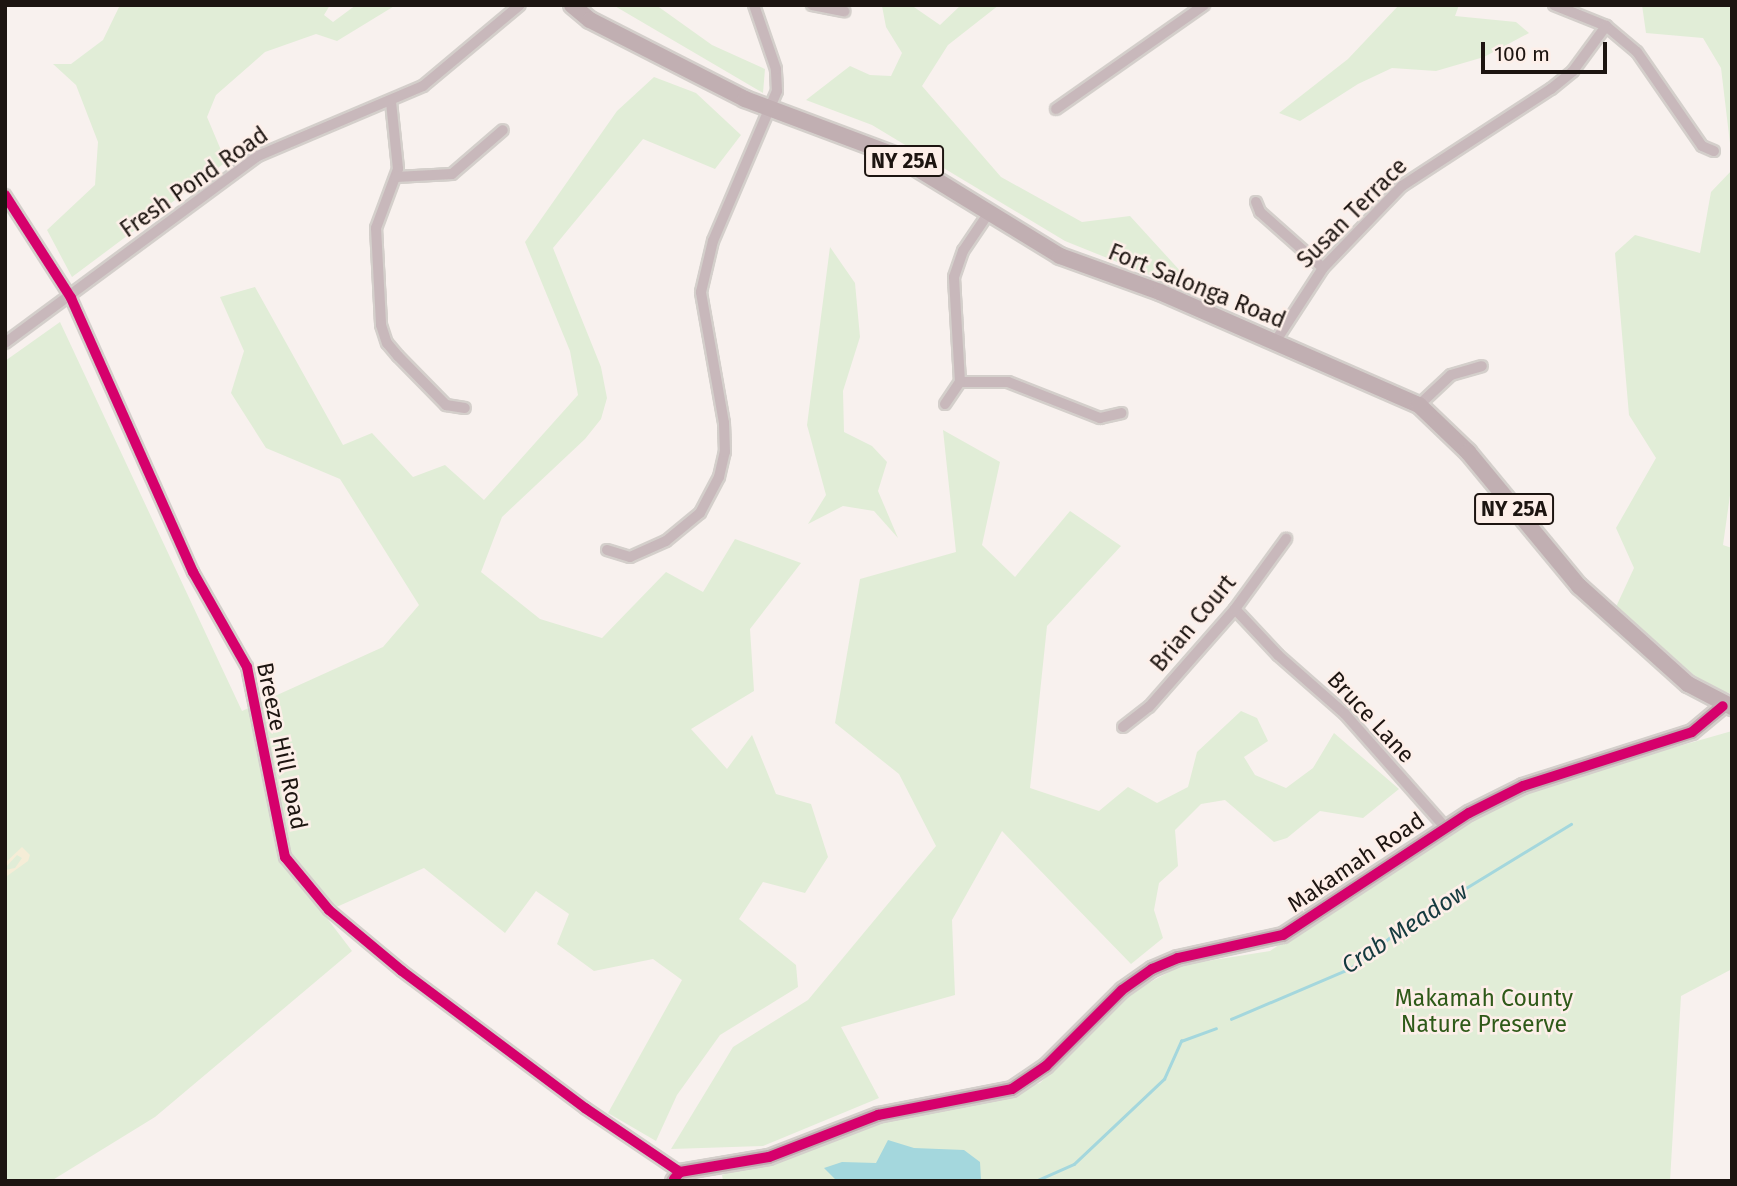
<!DOCTYPE html>
<style>
body{margin:0}
#map{position:relative;width:1737px;height:1186px;overflow:hidden;background:#f8f1ee;font-family:"Fira Sans",sans-serif}
div>[style]{position:absolute}
[style*='--x']{left:calc(var(--x)*1px);top:calc(var(--y)*1px);width:calc(var(--w)*1px);rotate:calc(var(--a)*1deg)}
.green>*{inset:0;background:#e1edd7}
.sand>*{inset:0;background:#f5edd7}
.water>*{inset:0;background:#a4d7dd}
.stream>*{height:2.5px;margin:-1.25px;padding:0 1.25px;transform-origin:1.25px;border-radius:1.25px;background:#a4d7dd}
.roads{filter:drop-shadow(2px 0 #d4cfcb) drop-shadow(-2px 0 #d4cfcb) drop-shadow(0 2px #d4cfcb) drop-shadow(0 -2px #d4cfcb)}
.street>*{height:10px;margin:-5px;padding:0 5px;transform-origin:5px;border-radius:5px;background:#c8b8bb}
.secondary>*{height:14px;margin:-7px;padding:0 7px;transform-origin:7px;border-radius:7px;background:#bfacb0}
.primary>*{height:16px;margin:-8px;padding:0 8px;transform-origin:8px;border-radius:8px;background:#c1afb2}
.cycleway>*{height:10px;margin:-5px;padding:0 5px;transform-origin:5px;border-radius:5px;background:#d6006c}
span{translate:-50% -50%;white-space:nowrap;text-align:center;line-height:1.15;-webkit-text-stroke:5px #fdefe9;paint-order:stroke}
.shield-label span{padding:2px 5px;background:#fdefe9;border:2px solid;border-radius:5px;-webkit-text-stroke-width:0}
.shield-label{font-size:21px;color:#1d1511;font-weight:700}
.street-label{font-size:23px;color:#1d1511}
.park-label{font-size:23px;color:#2f5a19}
.water-label{font-size:24px;color:#153a3f;font-style:italic}
.frame{position:absolute;inset:0;border:7px solid #1d1511;pointer-events:none}
.scale{position:absolute;left:1481px;top:42px;width:126px;height:32px;box-sizing:border-box;border:4px solid #1d1511;border-top:0;padding-left:9px;font-size:21px;line-height:24px;white-space:nowrap;color:#1d1511;-webkit-text-stroke:5px #fdefe9;paint-order:stroke}
</style>
<div id="map">
<div class="green">
<i style="clip-path:polygon(120px 5px,330px 5px,324px 15px,333px 22px,356px 5px,396px 5px,337px 41px,316px 34px,265px 52px,216px 95px,207px 117px,226px 162px,72px 277px,47px 230px,95px 185px,98px 142px,76px 85px,53px 64px,71px 64px,103px 40px)"></i>
<i style="clip-path:polygon(613px 5px,656px 5px,712px 45px,765px 69px,763px 93px)"></i>
<i style="clip-path:polygon(911px 5px,940px 25px,961px 5px,999px 5px,948px 45px,922px 86px,1001px 177px,1082px 222px,1130px 216px,1204px 297px,1065px 241px,872px 125px,806px 100px,850px 66px,870px 75px,891px 76px,902px 53px,886px 27px,882px 6px)"></i>
<i style="clip-path:polygon(1399px 5px,1459px 5px,1455px 16px,1516px 22px,1529px 33px,1484px 57px,1436px 71px,1392px 68px,1358px 84px,1300px 121px,1279px 113px,1348px 59px)"></i>
<i style="clip-path:polygon(1642px 5px,1732px 5px,1732px 160px,1721px 68px,1703px 38px,1646px 33px)"></i>
<i style="clip-path:polygon(654px 77px,696px 93px,741px 135px,715px 169px,643px 139px,553px 248px,601px 367px,607px 398px,601px 419px,585px 439px,502px 517px,481px 572px,540px 619px,602px 638px,666px 572px,703px 592px,735px 539px,801px 563px,750px 629px,754px 691px,691px 729px,727px 769px,752px 735px,776px 794px,811px 804px,828px 857px,805px 893px,763px 882px,739px 919px,796px 965px,798px 987px,720px 1035px,677px 1095px,656px 1141px,608px 1113px,682px 980px,653px 959px,594px 971px,557px 944px,569px 914px,536px 891px,505px 933px,424px 868px,323px 913px,352px 951px,155px 1117px,51px 1181px,5px 1181px,5px 361px,60px 322px,242px 711px,383px 647px,419px 605px,340px 479px,266px 448px,231px 393px,244px 351px,220px 297px,255px 287px,343px 445px,372px 433px,413px 477px,445px 465px,484px 500px,578px 395px,570px 351px,525px 242px,617px 111px)"></i>
<i style="clip-path:polygon(1732px 170px,1732px 481px,1723px 545px,1732px 548px,1732px 694px,1698px 683px,1615px 609px,1634px 568px,1616px 528px,1656px 458px,1629px 415px,1615px 253px,1635px 235px,1700px 253px,1711px 192px)"></i>
<i style="clip-path:polygon(830px 247px,855px 283px,860px 337px,843px 391px,844px 432px,872px 446px,887px 462px,878px 491px,898px 538px,874px 511px,843px 506px,808px 524px,826px 495px,807px 425px)"></i>
<i style="clip-path:polygon(943px 430px,1000px 462px,982px 545px,1015px 577px,1070px 511px,1121px 546px,1047px 626px,1030px 788px,1099px 811px,1128px 787px,1157px 803px,1188px 787px,1197px 752px,1241px 711px,1257px 718px,1268px 741px,1244px 757px,1255px 775px,1286px 788px,1313px 768px,1334px 733px,1399px 789px,1363px 818px,1320px 811px,1287px 838px,1274px 842px,1225px 800px,1201px 804px,1175px 830px,1178px 866px,1159px 883px,1154px 910px,1163px 938px,1131px 964px,1002px 831px,952px 920px,955px 995px,841px 1027px,879px 1098px,763px 1146px,671px 1149px,733px 1047px,808px 1000px,936px 846px,899px 774px,835px 723px,860px 579px,956px 552px)"></i>
<i style="clip-path:polygon(1732px 731px,1732px 969px,1681px 996px,1670px 1181px,723px 1181px,722px 1175px,874px 1122px,957px 1109px,1040px 1083px,1128px 994px,1182px 965px,1270px 951px,1427px 844px,1521px 791px)"></i>
</div>
<div class="sand">
<i style="clip-path:polygon(22px 847px,30px 855px,28px 861px,7px 876px,5px 870px,15px 868px,22px 858px,17px 855px,5px 868px,5px 863px)"></i>
</div>
<div class="water">
<i style="clip-path:polygon(888px 1140px,914px 1148px,964px 1150px,980px 1162px,981px 1180px,837px 1181px,824px 1168px,842px 1162px,876px 1163px)"></i>
</div>
<div class="stream">
<i style="--x:1231;--y:1019;--w:130;--a:-23"></i>
<i style="--x:1351;--y:968;--w:71;--a:-38.2"></i>
<i style="--x:1407;--y:924;--w:192;--a:-31.4"></i>
<i style="--x:1020;--y:1181;--w:18;--a:-3"></i>
<i style="--x:1038;--y:1180;--w:39;--a:-24"></i>
<i style="--x:1074;--y:1164;--w:124;--a:-43.4"></i>
<i style="--x:1164;--y:1079;--w:42;--a:-65.9"></i>
<i style="--x:1181;--y:1041;--w:37;--a:-20"></i>
</div>
<div class="roads">
<div class="street">
<i style="--x:812;--y:5;--w:33;--a:11"></i>
<i style="--x:1554;--y:5;--w:56;--a:22"></i>
<i style="--x:1606;--y:26;--w:40;--a:40"></i>
<i style="--x:1637;--y:52;--w:114;--a:55.3"></i>
<i style="--x:1702;--y:146;--w:13;--a:23"></i>
<i style="--x:391;--y:102;--w:67;--a:84"></i>
<i style="--x:398;--y:169;--w:63;--a:110.4"></i>
<i style="--x:376;--y:228;--w:97;--a:87"></i>
<i style="--x:381;--y:325;--w:19;--a:72"></i>
<i style="--x:387;--y:343;--w:17;--a:50"></i>
<i style="--x:398;--y:356;--w:69;--a:45.6"></i>
<i style="--x:446;--y:405;--w:19;--a:9"></i>
<i style="--x:1056;--y:109;--w:181;--a:-35.1"></i>
<i style="--x:396;--y:177;--w:56;--a:-3.1"></i>
<i style="--x:452;--y:174;--w:67;--a:-40.8"></i>
<i style="--x:5;--y:195;--w:122;--a:57.3"></i>
<i style="--x:71;--y:298;--w:300;--a:66"></i>
<i style="--x:193;--y:572;--w:109;--a:60.4"></i>
<i style="--x:247;--y:667;--w:194;--a:78.7"></i>
<i style="--x:285;--y:857;--w:69;--a:50.3"></i>
<i style="--x:329;--y:910;--w:95;--a:39.9"></i>
<i style="--x:402;--y:971;--w:229;--a:36.8"></i>
<i style="--x:585;--y:1108;--w:115;--a:34"></i>
<i style="--x:1256;--y:202;--w:11;--a:68"></i>
<i style="--x:1260;--y:212;--w:84;--a:41.6"></i>
<i style="--x:1275;--y:342;--w:88;--a:-57"></i>
<i style="--x:1323;--y:268;--w:114;--a:-46.1"></i>
<i style="--x:1402;--y:186;--w:178;--a:-33.1"></i>
<i style="--x:1551;--y:89;--w:28;--a:-39"></i>
<i style="--x:1573;--y:71;--w:56;--a:-53.7"></i>
<i style="--x:5;--y:343;--w:315;--a:-36.5"></i>
<i style="--x:258;--y:156;--w:179;--a:-23"></i>
<i style="--x:423;--y:86;--w:126;--a:-39.9"></i>
<i style="--x:960;--y:382;--w:48;--a:0"></i>
<i style="--x:1008;--y:382;--w:99;--a:21.4"></i>
<i style="--x:1100;--y:418;--w:22;--a:-13"></i>
<i style="--x:945;--y:404;--w:27;--a:-56"></i>
<i style="--x:960;--y:382;--w:105;--a:-93.3"></i>
<i style="--x:954;--y:277;--w:28;--a:-71"></i>
<i style="--x:963;--y:251;--w:45;--a:-56"></i>
<i style="--x:1419;--y:405;--w:44;--a:-43.2"></i>
<i style="--x:1451;--y:375;--w:32;--a:-16"></i>
<i style="--x:607;--y:550;--w:24;--a:17"></i>
<i style="--x:630;--y:557;--w:39;--a:-24"></i>
<i style="--x:666;--y:541;--w:44;--a:-39.5"></i>
<i style="--x:700;--y:513;--w:41;--a:-62.2"></i>
<i style="--x:719;--y:477;--w:26;--a:-77"></i>
<i style="--x:725;--y:452;--w:29;--a:-92"></i>
<i style="--x:724;--y:423;--w:133;--a:-100"></i>
<i style="--x:701;--y:292;--w:52;--a:-76.8"></i>
<i style="--x:713;--y:241;--w:163;--a:-66.9"></i>
<i style="--x:777;--y:91;--w:22;--a:-93"></i>
<i style="--x:776;--y:69;--w:68;--a:-109"></i>
<i style="--x:1235;--y:609;--w:63;--a:46.9"></i>
<i style="--x:1278;--y:655;--w:89;--a:41.4"></i>
<i style="--x:1345;--y:714;--w:151;--a:48.5"></i>
<i style="--x:1123;--y:727;--w:33;--a:-38"></i>
<i style="--x:1149;--y:707;--w:130;--a:-48.7"></i>
<i style="--x:1235;--y:609;--w:87;--a:-53.9"></i>
</div>
<div class="secondary">
<i style="--x:673;--y:1181;--w:11;--a:-52"></i>
<i style="--x:680;--y:1172;--w:90;--a:-9.6"></i>
<i style="--x:769;--y:1157;--w:117;--a:-21.1"></i>
<i style="--x:878;--y:1115;--w:136;--a:-11"></i>
<i style="--x:1012;--y:1089;--w:41;--a:-34.1"></i>
<i style="--x:1046;--y:1066;--w:107;--a:-45"></i>
<i style="--x:1122;--y:990;--w:37;--a:-35"></i>
<i style="--x:1152;--y:969;--w:28;--a:-23"></i>
<i style="--x:1178;--y:958;--w:107;--a:-12.4"></i>
<i style="--x:1283;--y:935;--w:222;--a:-33.3"></i>
<i style="--x:1469;--y:813;--w:60;--a:-26.6"></i>
<i style="--x:1523;--y:786;--w:177;--a:-17.7"></i>
<i style="--x:1692;--y:732;--w:40;--a:-40"></i>
</div>
<div class="primary">
<i style="--x:572;--y:5;--w:23;--a:40"></i>
<i style="--x:590;--y:20;--w:174;--a:27"></i>
<i style="--x:745;--y:99;--w:162;--a:20.6"></i>
<i style="--x:897;--y:156;--w:191;--a:31.5"></i>
<i style="--x:1060;--y:256;--w:106;--a:19.8"></i>
<i style="--x:1160;--y:292;--w:283;--a:23.6"></i>
<i style="--x:1419;--y:405;--w:68;--a:43.8"></i>
<i style="--x:1468;--y:452;--w:174;--a:50.4"></i>
<i style="--x:1579;--y:586;--w:147;--a:42"></i>
<i style="--x:1688;--y:684;--w:50;--a:27.6"></i>
</div>
</div>
<div class="cycleway">
<i style="--x:5;--y:195;--w:122;--a:57.3"></i>
<i style="--x:71;--y:298;--w:300;--a:66"></i>
<i style="--x:193;--y:572;--w:109;--a:60.4"></i>
<i style="--x:247;--y:667;--w:194;--a:78.7"></i>
<i style="--x:285;--y:857;--w:69;--a:50.3"></i>
<i style="--x:329;--y:910;--w:95;--a:39.9"></i>
<i style="--x:402;--y:971;--w:229;--a:36.8"></i>
<i style="--x:585;--y:1108;--w:115;--a:34"></i>
<i style="--x:674;--y:1179;--w:9;--a:-49"></i>
<i style="--x:680;--y:1172;--w:90;--a:-9.6"></i>
<i style="--x:769;--y:1157;--w:117;--a:-21.1"></i>
<i style="--x:878;--y:1115;--w:136;--a:-11"></i>
<i style="--x:1012;--y:1089;--w:41;--a:-34.1"></i>
<i style="--x:1046;--y:1066;--w:107;--a:-45"></i>
<i style="--x:1122;--y:990;--w:37;--a:-35"></i>
<i style="--x:1152;--y:969;--w:28;--a:-23"></i>
<i style="--x:1178;--y:958;--w:107;--a:-12.4"></i>
<i style="--x:1283;--y:935;--w:222;--a:-33.3"></i>
<i style="--x:1469;--y:813;--w:60;--a:-26.6"></i>
<i style="--x:1523;--y:786;--w:177;--a:-17.7"></i>
<i style="--x:1692;--y:732;--w:40;--a:-40"></i>
</div>
<div class="shield-label">
<span style="left:904px;top:161px">NY 25A</span>
<span style="left:1514px;top:509px">NY 25A</span>
</div>
<div class="street-label">
<span style="left:194px;top:182px;rotate:-35deg">Fresh Pond Road</span>
<span style="left:1352px;top:213px;rotate:-45deg">Susan Terrace</span>
<span style="left:1197px;top:286px;rotate:22deg">Fort Salonga Road</span>
<span style="left:1193px;top:623px;rotate:-50deg">Brian Court</span>
<span style="left:1371px;top:717px;rotate:47deg">Bruce Lane</span>
<span style="left:282px;top:746px;rotate:78deg">Breeze Hill Road</span>
<span style="left:1356px;top:862px;rotate:-34deg">Makamah Road</span>
</div>
<div class="park-label">
<span style="left:1484px;top:1011px">Makamah County<br>Nature Preserve</span>
</div>
<div class="water-label">
<span style="left:1405px;top:929px;rotate:-33deg">Crab Meadow</span>
</div>
<div class="frame"></div>
<div class="scale">100 m</div>
</div>
